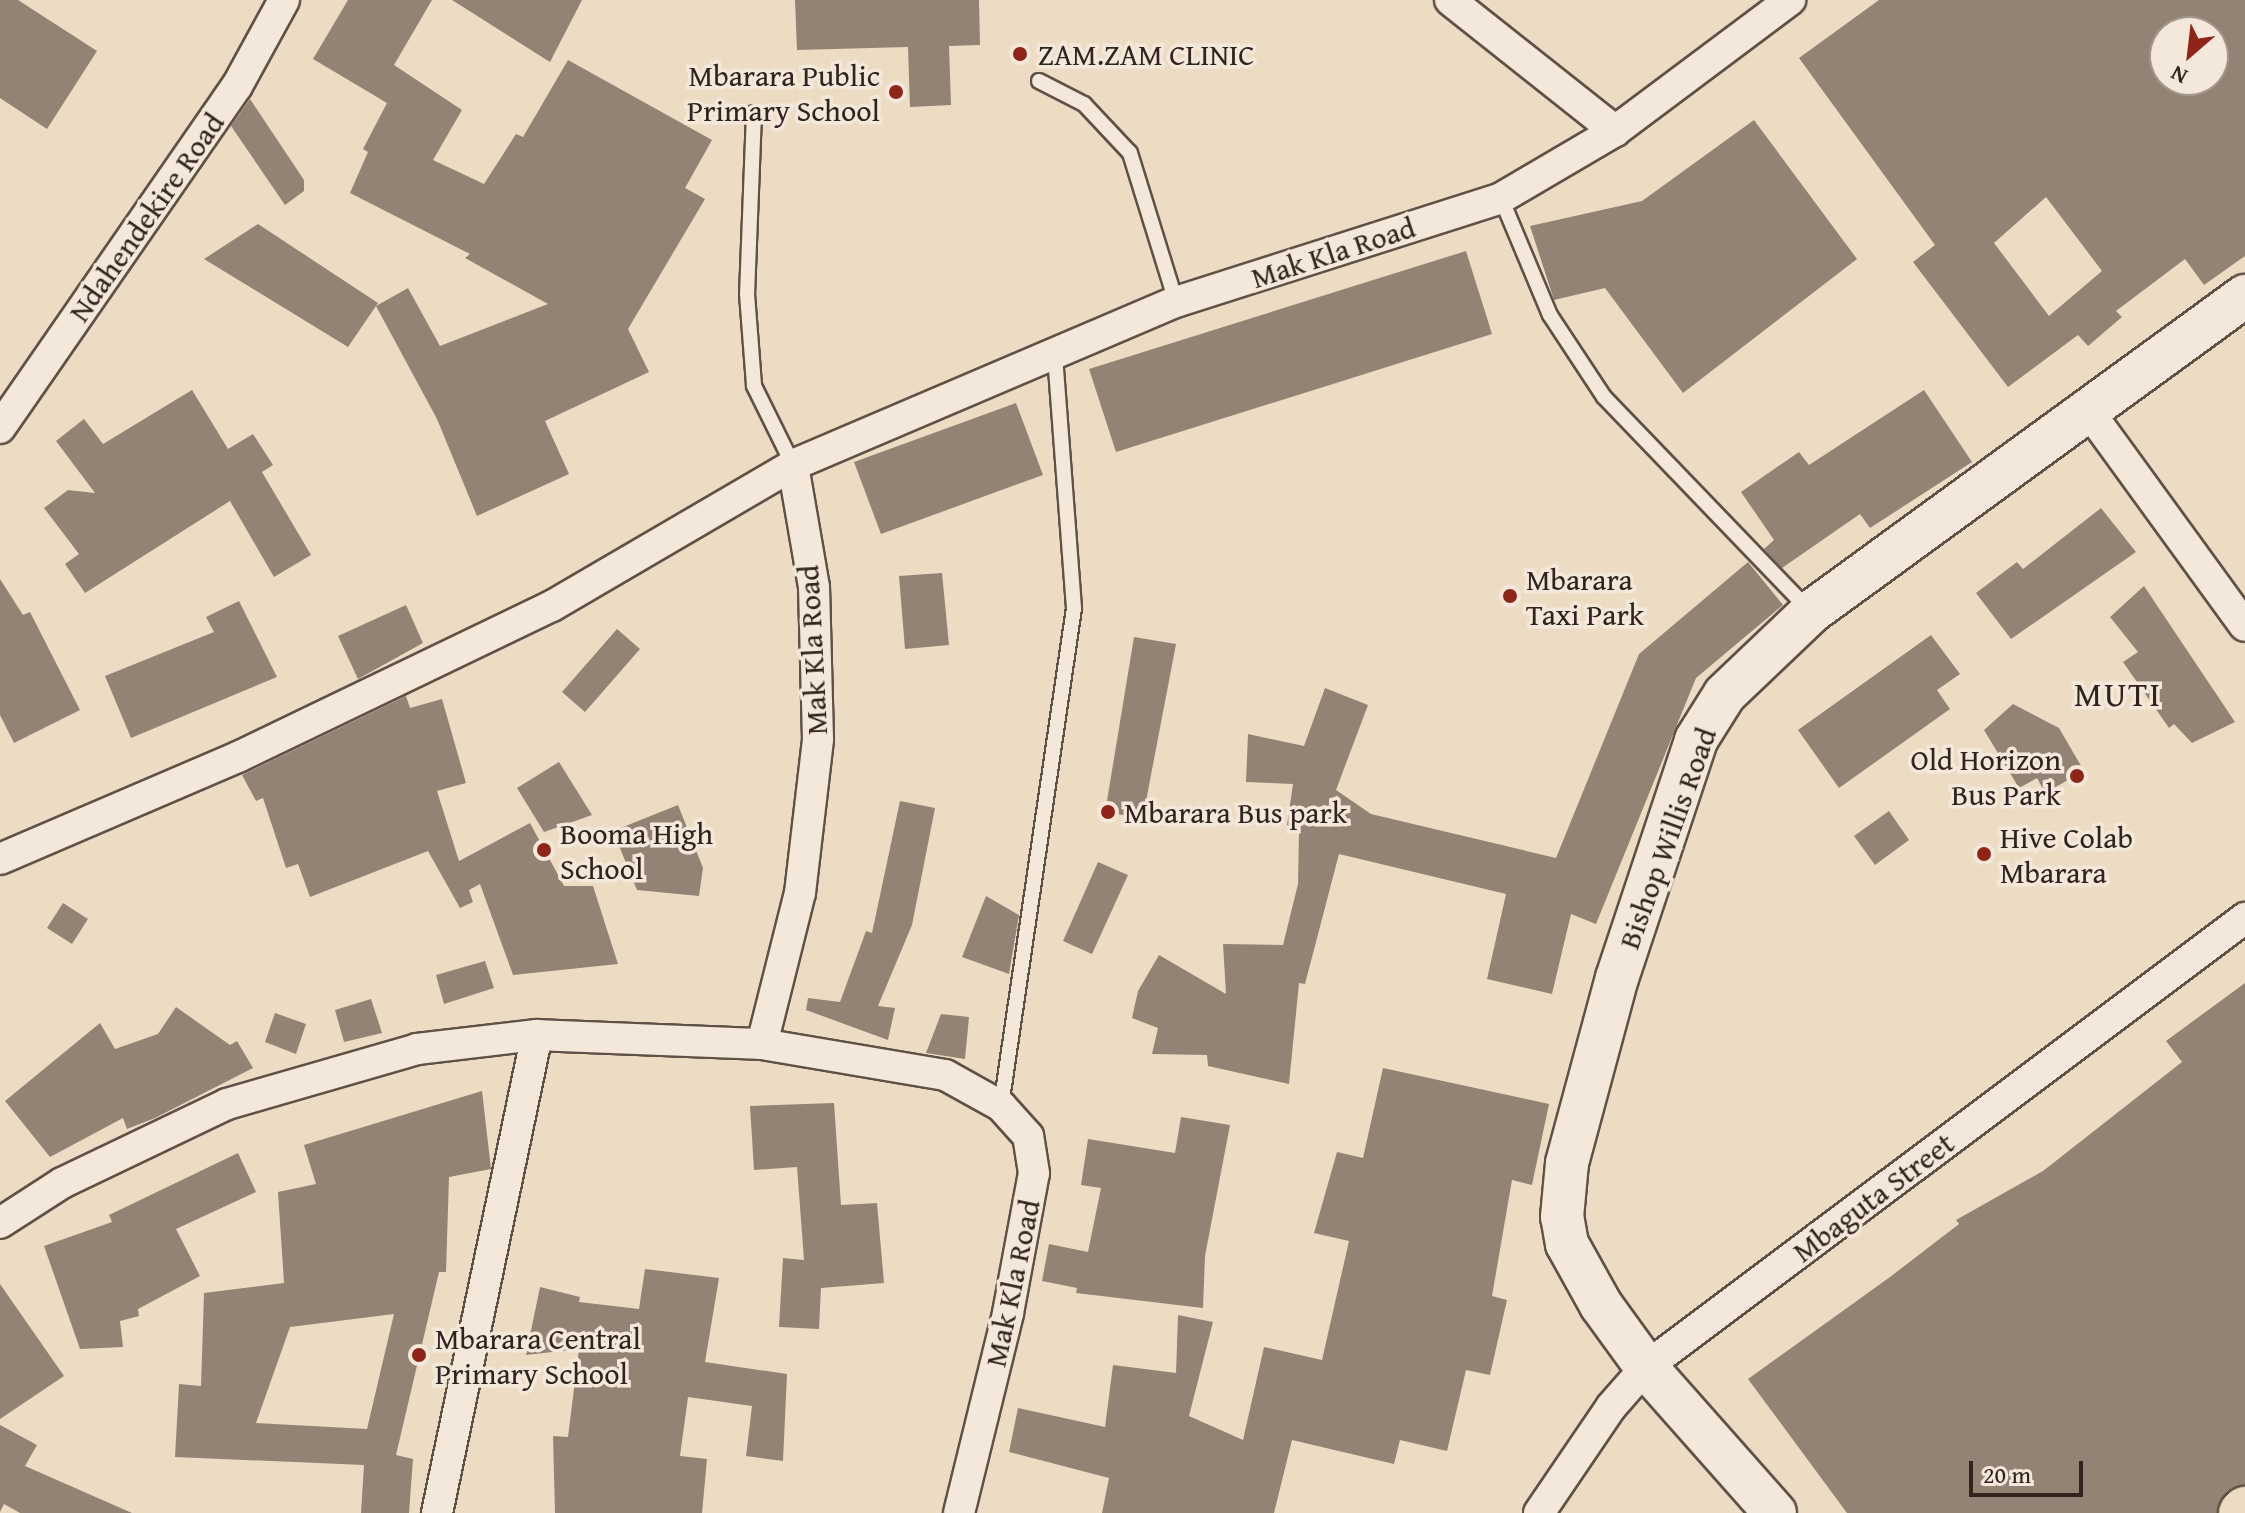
<!DOCTYPE html>
<style>
body{margin:0}
#map{position:relative;width:2245px;height:1513px;overflow:hidden;background:#eddcc4;font-family:"Gentium Book Plus",serif}
div>[style]{position:absolute}
[style*='--x']{left:calc(var(--x)*1px);top:calc(var(--y)*1px);width:calc(var(--w)*1px);rotate:calc(var(--a)*1deg)}
.building>*{inset:0;background:#938374}
.roads{filter:drop-shadow(2px 0 #605147) drop-shadow(-2px 0 #605147) drop-shadow(0 2px #605147) drop-shadow(0 -2px #605147)}
.lane>*{height:14px;margin:-7px;padding:0 7px;transform-origin:7px;border-radius:7px;background:#f3e8d9}
.street>*{height:30px;margin:-15px;padding:0 15px;transform-origin:15px;border-radius:15px;background:#f3e8d9}
.secondary>*{height:42px;margin:-21px;padding:0 21px;transform-origin:21px;border-radius:21px;background:#f3e8d9}
.primary>*{height:44px;margin:-22px;padding:0 22px;transform-origin:22px;border-radius:22px;background:#eddcc4}
.dots>*{width:22px;height:22px;translate:-50% -50%;box-sizing:border-box;border:4px solid #f3e8d9;border-radius:50%}
span{translate:-50% -50%;white-space:nowrap;text-align:center;line-height:1.15;-webkit-text-stroke:7px #f3e8d9;paint-order:stroke}
.poi-label{font-size:30px;color:#31231d}
.left{translate:0 -50%;text-align:left}
.right{translate:-100% -50%;text-align:right}
.street-label{font-size:30px;color:#31231d}
.quarter-label{font-size:34px;color:#31231d;letter-spacing:2px}
.north{position:absolute;left:2149px;top:16px;width:80px;height:80px;box-sizing:border-box;background:#f3e8d9;border:2px solid #a5998e;border-radius:50%;rotate:208deg;font-size:22px;font-weight:700;line-height:32px;text-align:center;color:#31231d}
.north::after{content:'';display:block;margin:auto;width:28px;height:36px;background:#8f2418;clip-path:polygon(50% 0,100% 100%,50% 72%,0 100%)}
.scale{position:absolute;left:1969px;top:1461px;width:114px;height:36px;box-sizing:border-box;border:4px solid #31231d;border-top:0;padding-left:10px;font-size:24px;line-height:28px;white-space:nowrap;color:#31231d;-webkit-text-stroke:6px #f3e8d9;paint-order:stroke}
</style>
<div id="map">
<div class="building">
<i style="clip-path:polygon(0 0,18px 0,97px 51px,47px 129px,0 98px)"></i>
<i style="clip-path:polygon(348px 0,432px 0,394px 65px,462px 110px,433px 160px,484px 184px,516px 134px,523px 137px,568px 60px,712px 140px,685px 188px,705px 199px,628px 329px,649px 372px,545px 421px,569px 474px,477px 516px,437px 419px,376px 306px,408px 288px,440px 346px,548px 304px,465px 258px,470px 254px,350px 193px,368px 152px,363px 149px,387px 103px,313px 59px)"></i>
<i style="clip-path:polygon(452px 0,582px 0,550px 62px)"></i>
<i style="clip-path:polygon(795px 0,979px 0,980px 45px,949px 46px,951px 105px,910px 107px,908px 47px,797px 50px)"></i>
<i style="clip-path:polygon(evenodd,1879px 0,2245px 0,2245px 256px,2204px 285px,2185px 259px,2116px 311px,2122px 317px,2088px 346px,2078px 335px,2008px 387px,1913px 262px,1935px 245px,1799px 58px,1879px 0,2165px 32px,2213px 32px,2213px 80px,2165px 80px,2165px 32px,1879px 0,2046px 197px,2102px 271px,2049px 316px,1994px 243px,2046px 197px)"></i>
<i style="clip-path:polygon(250px 99px,304px 180px,304px 191px,285px 205px,231px 126px)"></i>
<i style="clip-path:polygon(1754px 120px,1857px 259px,1683px 393px,1605px 288px,1554px 300px,1530px 226px,1642px 201px)"></i>
<i style="clip-path:polygon(258px 224px,378px 303px,348px 347px,204px 259px)"></i>
<i style="clip-path:polygon(1466px 251px,1492px 334px,1116px 452px,1089px 369px)"></i>
<i style="clip-path:polygon(192px 390px,228px 449px,253px 434px,273px 465px,262px 472px,311px 555px,274px 577px,230px 501px,85px 593px,65px 564px,79px 554px,44px 508px,68px 490px,95px 493px,56px 441px,84px 419px,103px 444px)"></i>
<i style="clip-path:polygon(1924px 390px,1972px 462px,1870px 528px,1860px 514px,1782px 568px,1764px 549px,1774px 540px,1741px 492px,1799px 452px,1809px 465px)"></i>
<i style="clip-path:polygon(1016px 403px,1043px 475px,881px 534px,854px 462px)"></i>
<i style="clip-path:polygon(2101px 508px,2136px 552px,2011px 639px,1976px 593px,2017px 562px,2023px 569px)"></i>
<i style="clip-path:polygon(1748px 562px,1783px 605px,1696px 678px,1596px 924px,1571px 914px,1552px 994px,1487px 979px,1506px 894px,1339px 854px,1305px 984px,1299px 983px,1289px 1084px,1208px 1066px,1207px 1055px,1152px 1054px,1158px 1028px,1132px 1018px,1138px 991px,1159px 955px,1226px 994px,1223px 944px,1283px 945px,1298px 884px,1299px 832px,1287px 825px,1293px 784px,1246px 782px,1248px 734px,1304px 746px,1325px 688px,1368px 705px,1336px 790px,1371px 814px,1556px 858px,1639px 654px)"></i>
<i style="clip-path:polygon(942px 573px,949px 645px,905px 649px,899px 576px)"></i>
<i style="clip-path:polygon(0 579px,23px 615px,30px 612px,80px 710px,14px 743px,0 715px)"></i>
<i style="clip-path:polygon(2144px 586px,2235px 722px,2192px 743px,2174px 724px,2169px 728px,2123px 662px,2138px 652px,2110px 617px)"></i>
<i style="clip-path:polygon(239px 601px,277px 677px,131px 738px,105px 676px,214px 632px,206px 617px)"></i>
<i style="clip-path:polygon(406px 605px,423px 643px,358px 679px,338px 636px)"></i>
<i style="clip-path:polygon(617px 629px,640px 649px,585px 712px,562px 692px)"></i>
<i style="clip-path:polygon(1931px 635px,1960px 674px,1937px 690px,1950px 709px,1839px 788px,1798px 730px)"></i>
<i style="clip-path:polygon(1134px 637px,1176px 644px,1143px 817px,1105px 813px)"></i>
<i style="clip-path:polygon(406px 696px,410px 708px,442px 699px,466px 783px,437px 791px,459px 861px,530px 823px,564px 886px,593px 886px,618px 964px,513px 975px,480px 884px,469px 890px,473px 902px,460px 908px,428px 851px,310px 897px,298px 864px,286px 868px,263px 798px,256px 801px,242px 775px)"></i>
<i style="clip-path:polygon(2013px 704px,2059px 728px,2084px 771px,2045px 793px,2037px 778px,2019px 788px,1984px 730px)"></i>
<i style="clip-path:polygon(559px 762px,592px 815px,544px 832px,517px 788px)"></i>
<i style="clip-path:polygon(900px 801px,935px 808px,912px 925px,878px 1006px,895px 1008px,888px 1040px,806px 1010px,808px 998px,840px 1002px,866px 931px,872px 933px)"></i>
<i style="clip-path:polygon(678px 805px,703px 868px,699px 896px,637px 890px,613px 831px)"></i>
<i style="clip-path:polygon(1889px 811px,1909px 840px,1875px 865px,1854px 836px)"></i>
<i style="clip-path:polygon(1098px 862px,1128px 875px,1092px 954px,1063px 941px)"></i>
<i style="clip-path:polygon(986px 896px,1019px 915px,1009px 974px,962px 957px)"></i>
<i style="clip-path:polygon(63px 903px,88px 919px,72px 944px,47px 928px)"></i>
<i style="clip-path:polygon(485px 961px,494px 988px,444px 1004px,436px 975px)"></i>
<i style="clip-path:polygon(2245px 983px,2245px 1485px,2227px 1491px,2217px 1513px,1847px 1513px,1748px 1379px,1890px 1277px,1959px 1224px,1956px 1220px,2043px 1171px,2182px 1062px,2166px 1041px)"></i>
<i style="clip-path:polygon(371px 999px,382px 1033px,344px 1042px,335px 1010px)"></i>
<i style="clip-path:polygon(176px 1007px,230px 1045px,237px 1041px,253px 1068px,155px 1118px,127px 1129px,123px 1118px,50px 1157px,5px 1101px,100px 1023px,115px 1049px,158px 1034px)"></i>
<i style="clip-path:polygon(275px 1013px,306px 1024px,296px 1054px,265px 1042px)"></i>
<i style="clip-path:polygon(941px 1014px,969px 1017px,965px 1059px,926px 1053px)"></i>
<i style="clip-path:polygon(1383px 1068px,1549px 1104px,1532px 1185px,1512px 1180px,1492px 1296px,1507px 1300px,1490px 1375px,1466px 1370px,1447px 1451px,1400px 1440px,1394px 1464px,1292px 1440px,1274px 1513px,1102px 1513px,1109px 1478px,1009px 1452px,1018px 1408px,1105px 1427px,1113px 1365px,1176px 1373px,1178px 1315px,1213px 1322px,1189px 1416px,1243px 1440px,1264px 1347px,1322px 1360px,1349px 1241px,1314px 1233px,1337px 1152px,1363px 1158px)"></i>
<i style="clip-path:polygon(evenodd,482px 1091px,491px 1169px,449px 1177px,446px 1272px,439px 1272px,396px 1455px,413px 1459px,409px 1513px,361px 1513px,364px 1465px,175px 1457px,179px 1384px,201px 1386px,204px 1293px,284px 1283px,278px 1192px,316px 1184px,304px 1145px,482px 1091px,394px 1314px,367px 1429px,256px 1423px,290px 1327px,394px 1314px)"></i>
<i style="clip-path:polygon(834px 1103px,841px 1205px,877px 1203px,884px 1283px,821px 1288px,819px 1329px,779px 1327px,783px 1258px,804px 1260px,797px 1167px,754px 1170px,750px 1106px)"></i>
<i style="clip-path:polygon(1181px 1117px,1230px 1125px,1205px 1256px,1203px 1308px,1076px 1293px,1077px 1288px,1042px 1281px,1049px 1244px,1088px 1252px,1101px 1188px,1081px 1185px,1088px 1139px,1175px 1153px)"></i>
<i style="clip-path:polygon(238px 1153px,256px 1192px,176px 1229px,200px 1276px,138px 1309px,139px 1316px,120px 1321px,123px 1347px,80px 1349px,44px 1246px,112px 1222px,109px 1215px)"></i>
<i style="clip-path:polygon(645px 1269px,719px 1278px,705px 1362px,787px 1374px,783px 1461px,746px 1456px,752px 1406px,688px 1397px,680px 1456px,707px 1459px,702px 1513px,555px 1513px,553px 1436px,568px 1437px,579px 1349px,526px 1355px,540px 1287px,580px 1297px,579px 1302px,639px 1309px)"></i>
<i style="clip-path:polygon(0 1284px,64px 1376px,0 1419px)"></i>
<i style="clip-path:polygon(0 1425px,37px 1445px,25px 1466px,132px 1513px,20px 1513px,4px 1504px,0 1512px)"></i>
</div>
<div class="roads">
<div class="lane">
<i style="--x:1039;--y:81;--w:51;--a:27.1"></i>
<i style="--x:1084;--y:104;--w:67;--a:46.8"></i>
<i style="--x:1130;--y:153;--w:156;--a:72.8"></i>
<i style="--x:754;--y:113;--w:181;--a:92.2"></i>
<i style="--x:747;--y:294;--w:92;--a:85.6"></i>
<i style="--x:754;--y:386;--w:88;--a:63.7"></i>
<i style="--x:1501;--y:198;--w:127;--a:67.3"></i>
<i style="--x:1550;--y:315;--w:98;--a:56.6"></i>
<i style="--x:1604;--y:397;--w:294;--a:46.1"></i>
<i style="--x:1001;--y:1106;--w:503;--a:-81.66"></i>
<i style="--x:1074;--y:608;--w:255;--a:-94.3"></i>
</div>
<div class="street">
<i style="--x:1450;--y:0;--w:211;--a:38.4"></i>
<i style="--x:2090;--y:413;--w:263;--a:54"></i>
<i style="--x:0;--y:428;--w:416;--a:-55.3"></i>
<i style="--x:237;--y:86;--w:98;--a:-61.3"></i>
<i style="--x:0;--y:859;--w:259;--a:-23.2"></i>
<i style="--x:238;--y:757;--w:348;--a:-25.7"></i>
<i style="--x:552;--y:606;--w:279;--a:-30.3"></i>
<i style="--x:0;--y:1223;--w:74;--a:-32.8"></i>
<i style="--x:62;--y:1183;--w:183;--a:-25.6"></i>
<i style="--x:227;--y:1104;--w:198;--a:-16.1"></i>
<i style="--x:417;--y:1049;--w:121;--a:-6.7"></i>
<i style="--x:537;--y:1035;--w:225;--a:2.3"></i>
<i style="--x:437;--y:1513;--w:488;--a:-78.2"></i>
<i style="--x:959;--y:1513;--w:206;--a:-76.2"></i>
<i style="--x:1008;--y:1313;--w:142;--a:-79.5"></i>
<i style="--x:1034;--y:1173;--w:37;--a:-99"></i>
<i style="--x:1028;--y:1136;--w:40;--a:-132"></i>
<i style="--x:1001;--y:1106;--w:64;--a:-151"></i>
<i style="--x:945;--y:1075;--w:186;--a:-170.4"></i>
<i style="--x:762;--y:1044;--w:156;--a:-75.9"></i>
<i style="--x:800;--y:893;--w:155;--a:-83.3"></i>
<i style="--x:818;--y:739;--w:152;--a:-91.5"></i>
<i style="--x:814;--y:587;--w:124;--a:-99.8"></i>
<i style="--x:793;--y:465;--w:416;--a:-23.1"></i>
<i style="--x:1176;--y:302;--w:341;--a:-17.7"></i>
<i style="--x:1501;--y:198;--w:132;--a:-30.4"></i>
<i style="--x:1615;--y:131;--w:219;--a:-36.8"></i>
<i style="--x:1539;--y:1513;--w:128;--a:-55.8"></i>
<i style="--x:1611;--y:1407;--w:53;--a:-48.8"></i>
<i style="--x:1646;--y:1367;--w:749;--a:-36.85"></i>
</div>
<div class="secondary">
<i style="--x:1775;--y:1513;--w:195;--a:-131.5"></i>
<i style="--x:1646;--y:1367;--w:77;--a:-126"></i>
<i style="--x:1601;--y:1305;--w:70;--a:-119.1"></i>
<i style="--x:1567;--y:1244;--w:27;--a:-100"></i>
<i style="--x:1562;--y:1217;--w:54;--a:-84.7"></i>
<i style="--x:1567;--y:1163;--w:192;--a:-74.9"></i>
<i style="--x:1617;--y:978;--w:251;--a:-71.6"></i>
<i style="--x:1696;--y:740;--w:54;--a:-57.8"></i>
<i style="--x:1725;--y:694;--w:119;--a:-43.6"></i>
<i style="--x:1811;--y:612;--w:537;--a:-36.06"></i>
</div>
<div class="primary">
<i style="--x:2241;--y:1513;--w:6;--a:-45"></i>
</div>
</div>
<div class="dots">
<i style="left:1020px;top:54px;background:#8f2418"></i>
<i style="left:896px;top:92px;background:#8f2418"></i>
<i style="left:1510px;top:596px;background:#8f2418"></i>
<i style="left:2077px;top:776px;background:#8f2418"></i>
<i style="left:1108px;top:812px;background:#8f2418"></i>
<i style="left:544px;top:850px;background:#8f2418"></i>
<i style="left:1984px;top:854px;background:#8f2418"></i>
<i style="left:419px;top:1355px;background:#8f2418"></i>
</div>
<div class="poi-label">
<span class="left" style="left:1038px;top:54px">ZAM.ZAM CLINIC</span>
<span class="right" style="left:880px;top:92px">Mbarara Public<br>Primary School</span>
<span class="left" style="left:1526px;top:596px">Mbarara<br>Taxi Park</span>
<span class="right" style="left:2061px;top:776px">Old Horizon<br>Bus Park</span>
<span class="left" style="left:1124px;top:812px">Mbarara Bus park</span>
<span class="left" style="left:560px;top:850px">Booma High<br>School</span>
<span class="left" style="left:2000px;top:854px">Hive Colab<br>Mbarara</span>
<span class="left" style="left:435px;top:1355px">Mbarara Central<br>Primary School</span>
</div>
<div class="street-label">
<span style="left:146px;top:217px;rotate:-55deg">Ndahendekire Road</span>
<span style="left:1333px;top:252px;rotate:-18deg">Mak Kla Road</span>
<span style="left:812px;top:650px;rotate:-93deg">Mak Kla Road</span>
<span style="left:1667px;top:838px;rotate:-70deg">Bishop Willis Road</span>
<span style="left:1873px;top:1197px;rotate:-37deg">Mbaguta Street</span>
<span style="left:1012px;top:1283px;rotate:-78deg">Mak Kla Road</span>
</div>
<div class="quarter-label">
<span style="left:2118px;top:694px">MUTI</span>
</div>
<div class="north">N</div>
<div class="scale">20 m</div>
</div>
